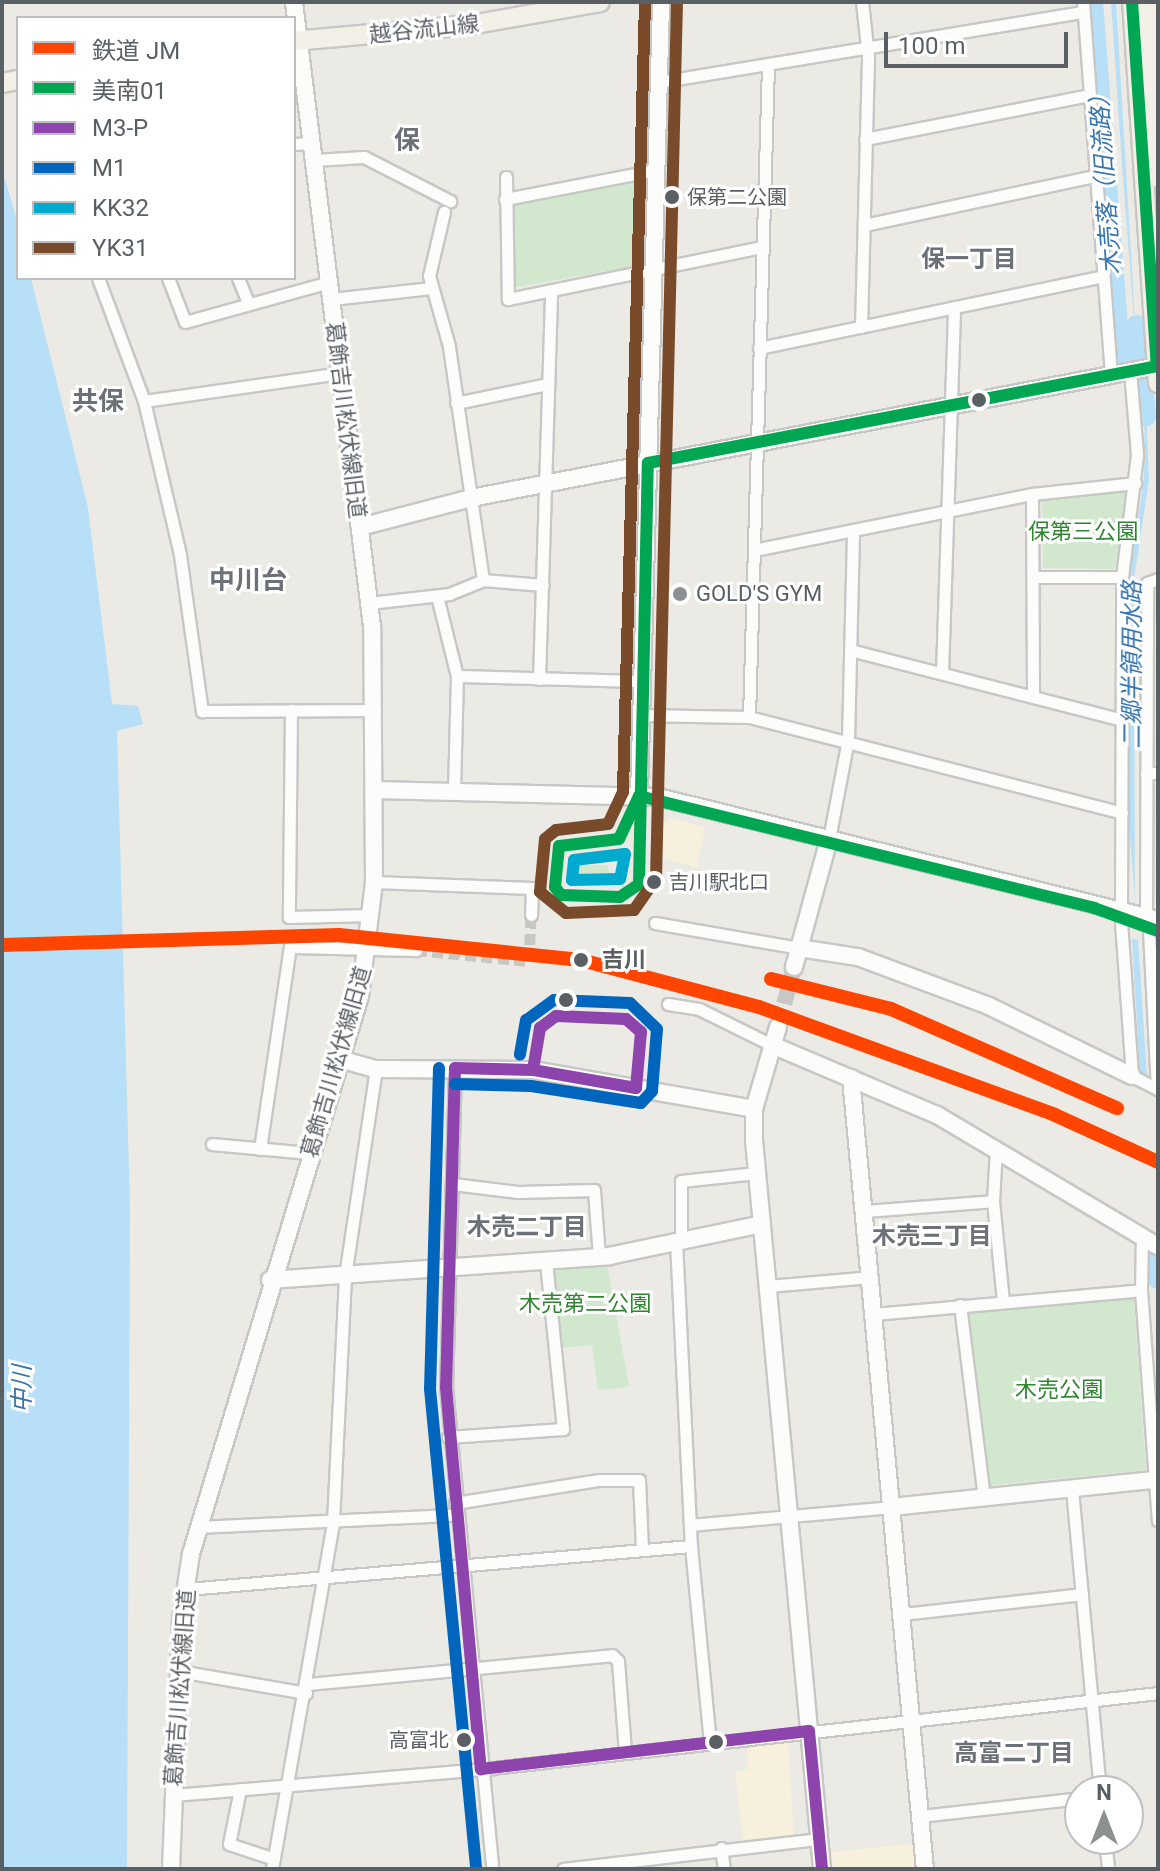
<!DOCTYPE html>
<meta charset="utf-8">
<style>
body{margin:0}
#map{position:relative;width:1160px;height:1871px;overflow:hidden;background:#ebeae4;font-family:Roboto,"Noto Sans JP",sans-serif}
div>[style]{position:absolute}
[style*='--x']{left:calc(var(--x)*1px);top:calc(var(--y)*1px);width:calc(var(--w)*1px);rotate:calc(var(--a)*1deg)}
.commercial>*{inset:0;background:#f6f0dc}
.green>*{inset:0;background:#d2e8ce}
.water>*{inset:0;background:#b7dff7}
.river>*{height:22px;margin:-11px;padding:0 11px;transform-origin:11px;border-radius:11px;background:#b7dff7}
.street-tunnel>*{height:11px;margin-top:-5.5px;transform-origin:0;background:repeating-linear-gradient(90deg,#c7c7c4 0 11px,transparent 0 16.5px)}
.secondary-tunnel>*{height:16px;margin-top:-8px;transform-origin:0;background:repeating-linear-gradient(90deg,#c7c7c4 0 16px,transparent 0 24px)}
.roads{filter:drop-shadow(2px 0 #c7c7c6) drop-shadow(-2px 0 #c7c7c6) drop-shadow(0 2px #c7c7c6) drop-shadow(0 -2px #c7c7c6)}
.street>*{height:11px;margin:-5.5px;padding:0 5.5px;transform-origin:5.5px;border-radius:5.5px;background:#fcfcfb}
.secondary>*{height:16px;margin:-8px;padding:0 8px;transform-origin:8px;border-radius:8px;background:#fcfcfb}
.primary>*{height:18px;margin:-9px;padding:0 9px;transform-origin:9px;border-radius:9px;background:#f2f0e7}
.bus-1>*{height:12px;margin:-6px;padding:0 6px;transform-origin:6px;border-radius:6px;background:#00a651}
.bus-2>*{height:12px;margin:-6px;padding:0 6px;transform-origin:6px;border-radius:6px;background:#8e44ad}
.bus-3>*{height:12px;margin:-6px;padding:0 6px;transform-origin:6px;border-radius:6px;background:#0065bd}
.bus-4>*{height:12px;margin:-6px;padding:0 6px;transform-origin:6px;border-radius:6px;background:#00a9ce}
.bus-5>*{height:12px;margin:-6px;padding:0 6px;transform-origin:6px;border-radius:6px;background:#7a4b2a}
.rail-1>*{height:14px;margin:-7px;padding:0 7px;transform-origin:7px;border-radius:7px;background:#ff4500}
.dots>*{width:22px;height:22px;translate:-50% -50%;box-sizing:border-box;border:4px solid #fff;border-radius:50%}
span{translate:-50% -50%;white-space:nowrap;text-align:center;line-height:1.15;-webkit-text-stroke:6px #fff;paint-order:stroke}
.bus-label{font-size:20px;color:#5a5f64}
.left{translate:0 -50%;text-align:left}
.right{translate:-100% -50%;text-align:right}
.street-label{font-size:22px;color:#5a5f64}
.park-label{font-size:22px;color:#2f862f}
.poi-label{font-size:22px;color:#5a5f64}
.stop-label{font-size:22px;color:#5a5f64;font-weight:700}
.water-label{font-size:24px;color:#3675ae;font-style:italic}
.neighbourhood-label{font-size:24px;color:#6b7176;font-weight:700}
.quarter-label{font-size:26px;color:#6b7176;font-weight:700}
.frame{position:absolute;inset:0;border:4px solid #5a5f64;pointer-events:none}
.legend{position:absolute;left:16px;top:16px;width:280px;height:264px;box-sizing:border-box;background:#fff;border:2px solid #bdbfc1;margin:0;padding:10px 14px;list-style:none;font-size:24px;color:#5a5f64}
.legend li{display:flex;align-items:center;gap:16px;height:40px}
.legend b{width:40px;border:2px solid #bdbfc1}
.north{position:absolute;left:1064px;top:1775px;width:80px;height:80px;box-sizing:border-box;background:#fff;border:2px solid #bdbfc1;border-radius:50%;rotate:0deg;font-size:22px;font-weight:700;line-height:32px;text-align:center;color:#5a5f64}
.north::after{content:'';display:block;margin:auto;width:28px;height:36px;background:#8d9091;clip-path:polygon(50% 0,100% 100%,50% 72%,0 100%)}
.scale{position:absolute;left:884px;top:32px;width:184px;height:36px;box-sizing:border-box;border:4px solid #5a5f64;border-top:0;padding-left:10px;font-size:24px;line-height:28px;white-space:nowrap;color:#5a5f64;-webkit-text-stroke:6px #fff;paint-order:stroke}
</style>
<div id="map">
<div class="commercial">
<i style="clip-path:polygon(672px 818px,705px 827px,697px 868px,657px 856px,659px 826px)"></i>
<i style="clip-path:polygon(788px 1740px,794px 1837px,743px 1840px,735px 1772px,748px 1769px,747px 1747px)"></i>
<i style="clip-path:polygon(914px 1844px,916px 1869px,833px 1869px,832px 1852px)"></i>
</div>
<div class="green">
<i style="clip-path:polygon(631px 178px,637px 182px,635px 262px,630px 267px,511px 288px,515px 202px)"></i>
<i style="clip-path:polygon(1126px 492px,1115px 569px,1043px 568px,1042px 500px)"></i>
<i style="clip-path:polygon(572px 865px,607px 865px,612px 883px,576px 886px,567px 879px)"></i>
<i style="clip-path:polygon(607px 1264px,629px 1387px,598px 1390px,592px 1345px,561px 1348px,550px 1271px)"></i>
<i style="clip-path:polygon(1134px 1297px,1146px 1470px,986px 1486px,968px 1311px)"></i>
</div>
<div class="water">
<i style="clip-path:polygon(1111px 2px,1116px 2px,1137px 356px,1123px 178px)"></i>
<i style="clip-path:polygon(2px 169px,18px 224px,18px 278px,31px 278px,88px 508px,112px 704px,138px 706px,143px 724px,117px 731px,130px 1208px,127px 1869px,2px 1869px)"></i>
<i style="clip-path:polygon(1145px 386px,1149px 480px,1134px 579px,1135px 899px,1128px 812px,1129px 579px,1144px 479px)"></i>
<i style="clip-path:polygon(1132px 939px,1138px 940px,1147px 1077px,1140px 1075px)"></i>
</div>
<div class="river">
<i style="--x:1092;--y:2;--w:354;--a:85.6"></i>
<i style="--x:1137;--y:326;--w:90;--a:84.9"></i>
<i style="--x:1155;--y:1259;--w:19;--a:81"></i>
</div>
<div class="street-tunnel">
<i style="--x:416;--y:950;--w:114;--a:5.6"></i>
<i style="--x:529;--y:961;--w:46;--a:-87.5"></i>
</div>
<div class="secondary-tunnel">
<i style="--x:778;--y:1027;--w:62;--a:-75.1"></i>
</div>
<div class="roads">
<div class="street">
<i style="--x:1083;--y:2;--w:372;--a:85.7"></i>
<i style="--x:659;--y:82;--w:430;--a:-9.4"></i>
<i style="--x:865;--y:139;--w:228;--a:-11.1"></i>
<i style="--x:294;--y:144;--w:17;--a:-3"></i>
<i style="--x:314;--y:160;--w:50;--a:-3.4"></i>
<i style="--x:364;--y:157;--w:97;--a:27.1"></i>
<i style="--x:506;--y:177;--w:122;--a:89.1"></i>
<i style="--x:508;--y:299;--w:259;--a:-11.6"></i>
<i style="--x:505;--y:199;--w:154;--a:-10.9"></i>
<i style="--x:864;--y:225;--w:236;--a:-12"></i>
<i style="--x:98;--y:278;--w:131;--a:69.5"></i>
<i style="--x:144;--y:401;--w:198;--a:-8.1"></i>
<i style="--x:168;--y:278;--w:47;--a:68.9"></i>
<i style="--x:185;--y:322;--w:149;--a:-15.5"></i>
<i style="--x:238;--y:278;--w:27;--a:68"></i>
<i style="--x:331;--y:299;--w:101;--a:-6.3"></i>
<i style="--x:861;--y:327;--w:271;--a:-88.5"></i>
<i style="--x:868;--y:56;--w:54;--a:-96.3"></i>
<i style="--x:759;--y:348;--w:351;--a:-11.8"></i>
<i style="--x:144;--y:401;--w:158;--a:76.8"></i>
<i style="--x:180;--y:555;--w:158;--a:82"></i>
<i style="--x:202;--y:711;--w:173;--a:-0.3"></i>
<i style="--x:456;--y:403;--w:94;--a:-11.7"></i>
<i style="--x:1032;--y:494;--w:202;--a:89.7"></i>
<i style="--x:754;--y:550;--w:284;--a:-11.4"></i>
<i style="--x:1032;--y:494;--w:104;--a:-6.1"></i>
<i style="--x:1033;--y:577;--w:89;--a:0"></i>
<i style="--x:483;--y:580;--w:60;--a:4.8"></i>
<i style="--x:437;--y:596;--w:82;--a:76"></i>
<i style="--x:457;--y:676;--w:115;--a:91.5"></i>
<i style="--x:369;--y:603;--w:81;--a:-6.4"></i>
<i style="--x:449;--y:594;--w:37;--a:-22"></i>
<i style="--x:483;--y:580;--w:236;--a:-98.3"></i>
<i style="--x:449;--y:346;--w:73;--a:-105.9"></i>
<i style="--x:429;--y:276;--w:66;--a:-76.8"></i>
<i style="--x:850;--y:650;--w:281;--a:14.4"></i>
<i style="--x:942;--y:673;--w:366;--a:-88.1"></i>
<i style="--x:457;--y:676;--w:184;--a:1.6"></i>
<i style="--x:539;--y:679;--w:389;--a:-88.2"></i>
<i style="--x:291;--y:710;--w:207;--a:90.6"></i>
<i style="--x:289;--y:917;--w:82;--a:-1.4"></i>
<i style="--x:641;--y:715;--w:108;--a:1.1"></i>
<i style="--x:749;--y:717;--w:385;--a:14.4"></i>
<i style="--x:749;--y:717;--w:652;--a:-88.33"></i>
<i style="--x:1146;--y:773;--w:12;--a:0"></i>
<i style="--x:829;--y:839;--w:102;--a:-79.2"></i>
<i style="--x:848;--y:739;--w:209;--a:-88.6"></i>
<i style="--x:374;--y:882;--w:158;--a:2.2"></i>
<i style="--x:532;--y:888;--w:27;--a:92"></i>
<i style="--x:1121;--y:911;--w:334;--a:-89.8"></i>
<i style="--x:1122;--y:577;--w:124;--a:-83"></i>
<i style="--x:1137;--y:454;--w:84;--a:-94.8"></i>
<i style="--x:1146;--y:917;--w:334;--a:-89.8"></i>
<i style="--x:1147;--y:583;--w:12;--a:-20"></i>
<i style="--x:1121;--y:922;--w:154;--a:85.9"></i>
<i style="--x:1132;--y:1076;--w:28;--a:27"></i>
<i style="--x:1157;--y:1089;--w:160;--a:-92.9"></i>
<i style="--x:655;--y:923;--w:146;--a:9.8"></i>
<i style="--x:668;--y:1004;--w:31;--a:9"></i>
<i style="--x:699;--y:1009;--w:81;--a:26.3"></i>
<i style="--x:455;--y:1068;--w:319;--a:91.6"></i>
<i style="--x:446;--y:1387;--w:484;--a:84.5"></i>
<i style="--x:212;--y:1144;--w:97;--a:5.3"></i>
<i style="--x:260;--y:1149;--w:204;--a:-81.6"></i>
<i style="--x:290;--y:947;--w:126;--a:1.4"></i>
<i style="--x:996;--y:1149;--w:52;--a:93.3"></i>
<i style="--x:993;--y:1201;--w:101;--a:84.3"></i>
<i style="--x:453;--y:1184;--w:65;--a:7"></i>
<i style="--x:518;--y:1192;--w:76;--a:-1.5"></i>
<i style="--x:594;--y:1190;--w:67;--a:85.7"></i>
<i style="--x:864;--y:1211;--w:129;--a:-4.4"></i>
<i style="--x:681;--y:1239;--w:58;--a:-90"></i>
<i style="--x:681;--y:1181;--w:76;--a:-6"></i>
<i style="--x:676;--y:1241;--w:305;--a:87.2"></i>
<i style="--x:691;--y:1546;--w:198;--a:84.5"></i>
<i style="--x:768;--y:1286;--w:102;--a:-5"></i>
<i style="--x:1141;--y:1290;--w:55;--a:-89"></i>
<i style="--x:960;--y:1305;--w:194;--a:82.9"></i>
<i style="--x:874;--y:1314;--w:268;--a:-5.1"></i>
<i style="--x:1141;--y:1290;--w:231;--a:85.8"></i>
<i style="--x:448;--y:1437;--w:115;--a:-4"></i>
<i style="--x:563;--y:1429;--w:169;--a:-95.8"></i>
<i style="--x:1072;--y:1489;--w:303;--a:84.7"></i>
<i style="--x:455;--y:1503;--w:146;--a:-9.1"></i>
<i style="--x:599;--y:1480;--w:40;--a:0"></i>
<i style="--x:639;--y:1480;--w:69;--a:87.5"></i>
<i style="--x:690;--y:1525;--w:203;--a:-5.1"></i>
<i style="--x:197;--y:1527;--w:259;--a:-2.7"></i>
<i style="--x:187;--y:1589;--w:506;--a:-4.88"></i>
<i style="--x:902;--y:1614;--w:181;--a:-6.3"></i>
<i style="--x:179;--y:1671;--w:129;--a:9.8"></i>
<i style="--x:308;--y:1684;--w:305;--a:-5.4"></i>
<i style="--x:612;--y:1655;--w:8;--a:45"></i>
<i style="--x:618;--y:1661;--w:92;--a:85.6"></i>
<i style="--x:240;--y:1789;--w:56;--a:101.3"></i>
<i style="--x:229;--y:1844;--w:47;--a:18.4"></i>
<i style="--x:173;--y:1795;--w:321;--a:-4.8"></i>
<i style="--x:493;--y:1768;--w:669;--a:-6.43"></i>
<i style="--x:920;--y:1816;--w:161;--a:-6.4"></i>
<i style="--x:1105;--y:1839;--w:30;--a:84"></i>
<i style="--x:721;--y:1848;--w:21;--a:82"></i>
<i style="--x:272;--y:1869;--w:352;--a:-80"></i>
<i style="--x:333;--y:1522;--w:246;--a:-87.2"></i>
<i style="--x:345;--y:1276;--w:209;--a:-81.5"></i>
<i style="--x:563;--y:1869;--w:258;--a:-6.7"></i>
</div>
<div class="secondary">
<i style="--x:360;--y:527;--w:115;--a:-14.6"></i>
<i style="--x:471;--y:498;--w:700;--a:-10.88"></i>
<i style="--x:374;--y:790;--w:284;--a:1.4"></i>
<i style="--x:658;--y:797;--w:515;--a:13.82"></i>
<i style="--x:639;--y:796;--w:794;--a:-88.41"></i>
<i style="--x:799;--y:948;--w:60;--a:8.7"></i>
<i style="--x:858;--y:957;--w:140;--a:20.5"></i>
<i style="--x:989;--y:1006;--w:159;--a:26.1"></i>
<i style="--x:794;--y:967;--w:133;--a:-74.7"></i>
<i style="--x:778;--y:1027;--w:85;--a:106.3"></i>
<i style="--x:754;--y:1109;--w:31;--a:90"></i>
<i style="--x:754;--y:1140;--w:732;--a:84.67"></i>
<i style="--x:772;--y:1045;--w:179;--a:23"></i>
<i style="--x:937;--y:1115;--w:257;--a:30.7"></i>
<i style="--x:340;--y:1059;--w:37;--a:16"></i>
<i style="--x:376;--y:1069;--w:157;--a:0.4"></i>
<i style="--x:533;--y:1070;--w:224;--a:10"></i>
<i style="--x:851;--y:1078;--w:794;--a:84.66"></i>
<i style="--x:270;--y:1280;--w:340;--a:-4"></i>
<i style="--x:609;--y:1256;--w:156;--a:-11.8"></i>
<i style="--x:892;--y:1507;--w:263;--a:-5.9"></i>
<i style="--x:171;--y:1869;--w:250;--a:-87.7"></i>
<i style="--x:181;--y:1619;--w:66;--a:-81.3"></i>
<i style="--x:191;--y:1554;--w:583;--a:-73.15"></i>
<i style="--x:360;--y:996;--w:115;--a:-83"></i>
<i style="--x:374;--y:882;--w:256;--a:-90.4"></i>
<i style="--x:372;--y:626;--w:629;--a:-97.13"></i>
</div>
<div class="primary">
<i style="--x:1132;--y:2;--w:382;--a:86.1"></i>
<i style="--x:1148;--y:2;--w:176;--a:86.7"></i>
<i style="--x:294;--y:41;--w:177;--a:-5.2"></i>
<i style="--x:470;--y:25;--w:132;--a:-10"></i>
<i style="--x:2;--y:83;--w:16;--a:-11"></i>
</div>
</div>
<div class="bus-1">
<i style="--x:1132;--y:2;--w:365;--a:86.1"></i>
<i style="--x:648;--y:463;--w:519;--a:-10.77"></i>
<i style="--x:639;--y:796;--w:47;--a:114.9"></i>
<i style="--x:619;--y:839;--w:60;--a:173.3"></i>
<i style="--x:559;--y:846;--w:41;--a:95.6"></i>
<i style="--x:555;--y:887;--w:10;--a:53"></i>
<i style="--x:561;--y:895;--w:59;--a:1.9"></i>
<i style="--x:620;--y:897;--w:23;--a:-34"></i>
<i style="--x:639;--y:884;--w:421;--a:-88.8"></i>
<i style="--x:639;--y:796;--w:469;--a:13.8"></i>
<i style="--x:1094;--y:908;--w:68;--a:19.8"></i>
</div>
<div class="bus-2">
<i style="--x:556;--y:1016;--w:70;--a:2.5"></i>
<i style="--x:626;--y:1019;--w:20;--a:41"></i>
<i style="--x:641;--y:1032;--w:56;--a:95.1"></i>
<i style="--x:636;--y:1088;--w:105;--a:-170.1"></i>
<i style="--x:533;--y:1070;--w:43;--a:-80.5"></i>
<i style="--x:540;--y:1028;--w:20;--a:-37"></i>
<i style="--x:455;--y:1068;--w:319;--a:91.6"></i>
<i style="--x:446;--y:1387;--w:384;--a:84.8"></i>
<i style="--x:455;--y:1068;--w:78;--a:1.5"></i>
<i style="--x:809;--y:1731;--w:139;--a:84.6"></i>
<i style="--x:481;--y:1769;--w:330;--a:-6.6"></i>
</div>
<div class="bus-3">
<i style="--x:439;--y:1068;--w:321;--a:91.6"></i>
<i style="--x:430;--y:1389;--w:482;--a:84.5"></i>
<i style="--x:455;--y:1084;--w:76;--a:1.5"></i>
<i style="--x:531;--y:1086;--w:111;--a:8.8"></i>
<i style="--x:641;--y:1103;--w:16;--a:-47"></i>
<i style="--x:652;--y:1091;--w:62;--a:-85.4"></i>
<i style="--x:657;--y:1029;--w:37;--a:-136"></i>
<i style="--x:630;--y:1003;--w:76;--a:-177.7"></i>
<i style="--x:554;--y:1000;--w:34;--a:144"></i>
<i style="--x:526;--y:1020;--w:35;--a:100"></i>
</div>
<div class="bus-4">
<i style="--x:625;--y:854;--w:25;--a:101"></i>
<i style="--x:620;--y:879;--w:48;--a:178.8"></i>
<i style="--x:572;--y:880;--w:20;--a:-84"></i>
<i style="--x:574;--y:860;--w:51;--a:-6.7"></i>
</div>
<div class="bus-5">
<i style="--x:645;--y:2;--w:790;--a:91.6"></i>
<i style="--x:623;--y:792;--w:35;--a:115"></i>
<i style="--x:608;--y:824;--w:52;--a:173.4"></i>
<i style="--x:556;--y:830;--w:14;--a:141"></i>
<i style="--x:545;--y:839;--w:53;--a:95.4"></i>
<i style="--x:540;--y:892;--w:33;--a:39"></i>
<i style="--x:566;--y:913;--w:68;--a:-2.5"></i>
<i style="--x:634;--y:910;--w:38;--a:-55"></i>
<i style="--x:656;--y:879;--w:877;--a:-88.63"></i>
</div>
<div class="rail-1">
<i style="--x:2;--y:945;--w:337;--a:-1.7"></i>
<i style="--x:339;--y:935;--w:243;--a:5.9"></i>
<i style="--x:581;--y:960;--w:184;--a:14.8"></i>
<i style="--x:759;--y:1007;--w:315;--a:20"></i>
<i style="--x:1055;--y:1115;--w:113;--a:24.5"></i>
<i style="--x:771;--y:979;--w:124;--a:14"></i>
<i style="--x:891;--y:1009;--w:247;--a:23.7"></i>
</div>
<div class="dots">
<i style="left:672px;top:197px;background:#5a5f64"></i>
<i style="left:979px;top:400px;background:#5a5f64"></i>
<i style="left:680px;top:594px;background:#8d9091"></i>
<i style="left:654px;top:882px;background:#5a5f64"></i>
<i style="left:581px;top:960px;background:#5a5f64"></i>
<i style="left:566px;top:1000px;background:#5a5f64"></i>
<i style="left:464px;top:1740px;background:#5a5f64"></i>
<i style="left:716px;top:1742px;background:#5a5f64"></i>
</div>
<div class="bus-label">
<span class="left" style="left:687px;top:197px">保第二公園</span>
<span class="left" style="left:669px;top:882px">吉川駅北口</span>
<span class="right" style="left:449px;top:1740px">高富北</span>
</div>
<div class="street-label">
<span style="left:424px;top:29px;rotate:-6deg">越谷流山線</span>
<span style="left:346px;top:420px;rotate:83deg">葛飾吉川松伏線旧道</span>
<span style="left:336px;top:1062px;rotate:-74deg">葛飾吉川松伏線旧道</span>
<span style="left:180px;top:1688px;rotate:-86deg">葛飾吉川松伏線旧道</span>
</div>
<div class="park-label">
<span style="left:1083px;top:532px">保第三公園</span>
<span style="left:585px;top:1304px">木売第二公園</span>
<span style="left:1059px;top:1390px">木売公園</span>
</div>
<div class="poi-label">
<span class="left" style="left:696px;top:594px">GOLD'S GYM</span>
</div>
<div class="stop-label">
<span class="left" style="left:602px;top:960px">吉川</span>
</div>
<div class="water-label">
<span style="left:1106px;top:179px;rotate:-94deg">木売落（旧流路）</span>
<span style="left:1133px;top:665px;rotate:-90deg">二郷半領用水路</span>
<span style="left:23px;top:1389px;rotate:-90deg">中川</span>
</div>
<div class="neighbourhood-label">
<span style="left:969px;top:260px">保一丁目</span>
<span style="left:527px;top:1228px">木売二丁目</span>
<span style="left:932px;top:1237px">木売三丁目</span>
<span style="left:1014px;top:1754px">高富二丁目</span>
</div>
<div class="quarter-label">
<span style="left:407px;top:141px">保</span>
<span style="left:98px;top:402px">共保</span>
<span style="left:248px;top:581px">中川台</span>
</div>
<div class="frame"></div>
<ul class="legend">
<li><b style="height:10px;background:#ff4500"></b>鉄道 JM</li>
<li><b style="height:10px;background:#00a651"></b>美南01</li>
<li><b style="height:10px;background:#8e44ad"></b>M3-P</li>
<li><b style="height:10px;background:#0065bd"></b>M1</li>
<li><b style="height:10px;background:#00a9ce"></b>KK32</li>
<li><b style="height:10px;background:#7a4b2a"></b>YK31</li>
</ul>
<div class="north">N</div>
<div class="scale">100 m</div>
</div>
